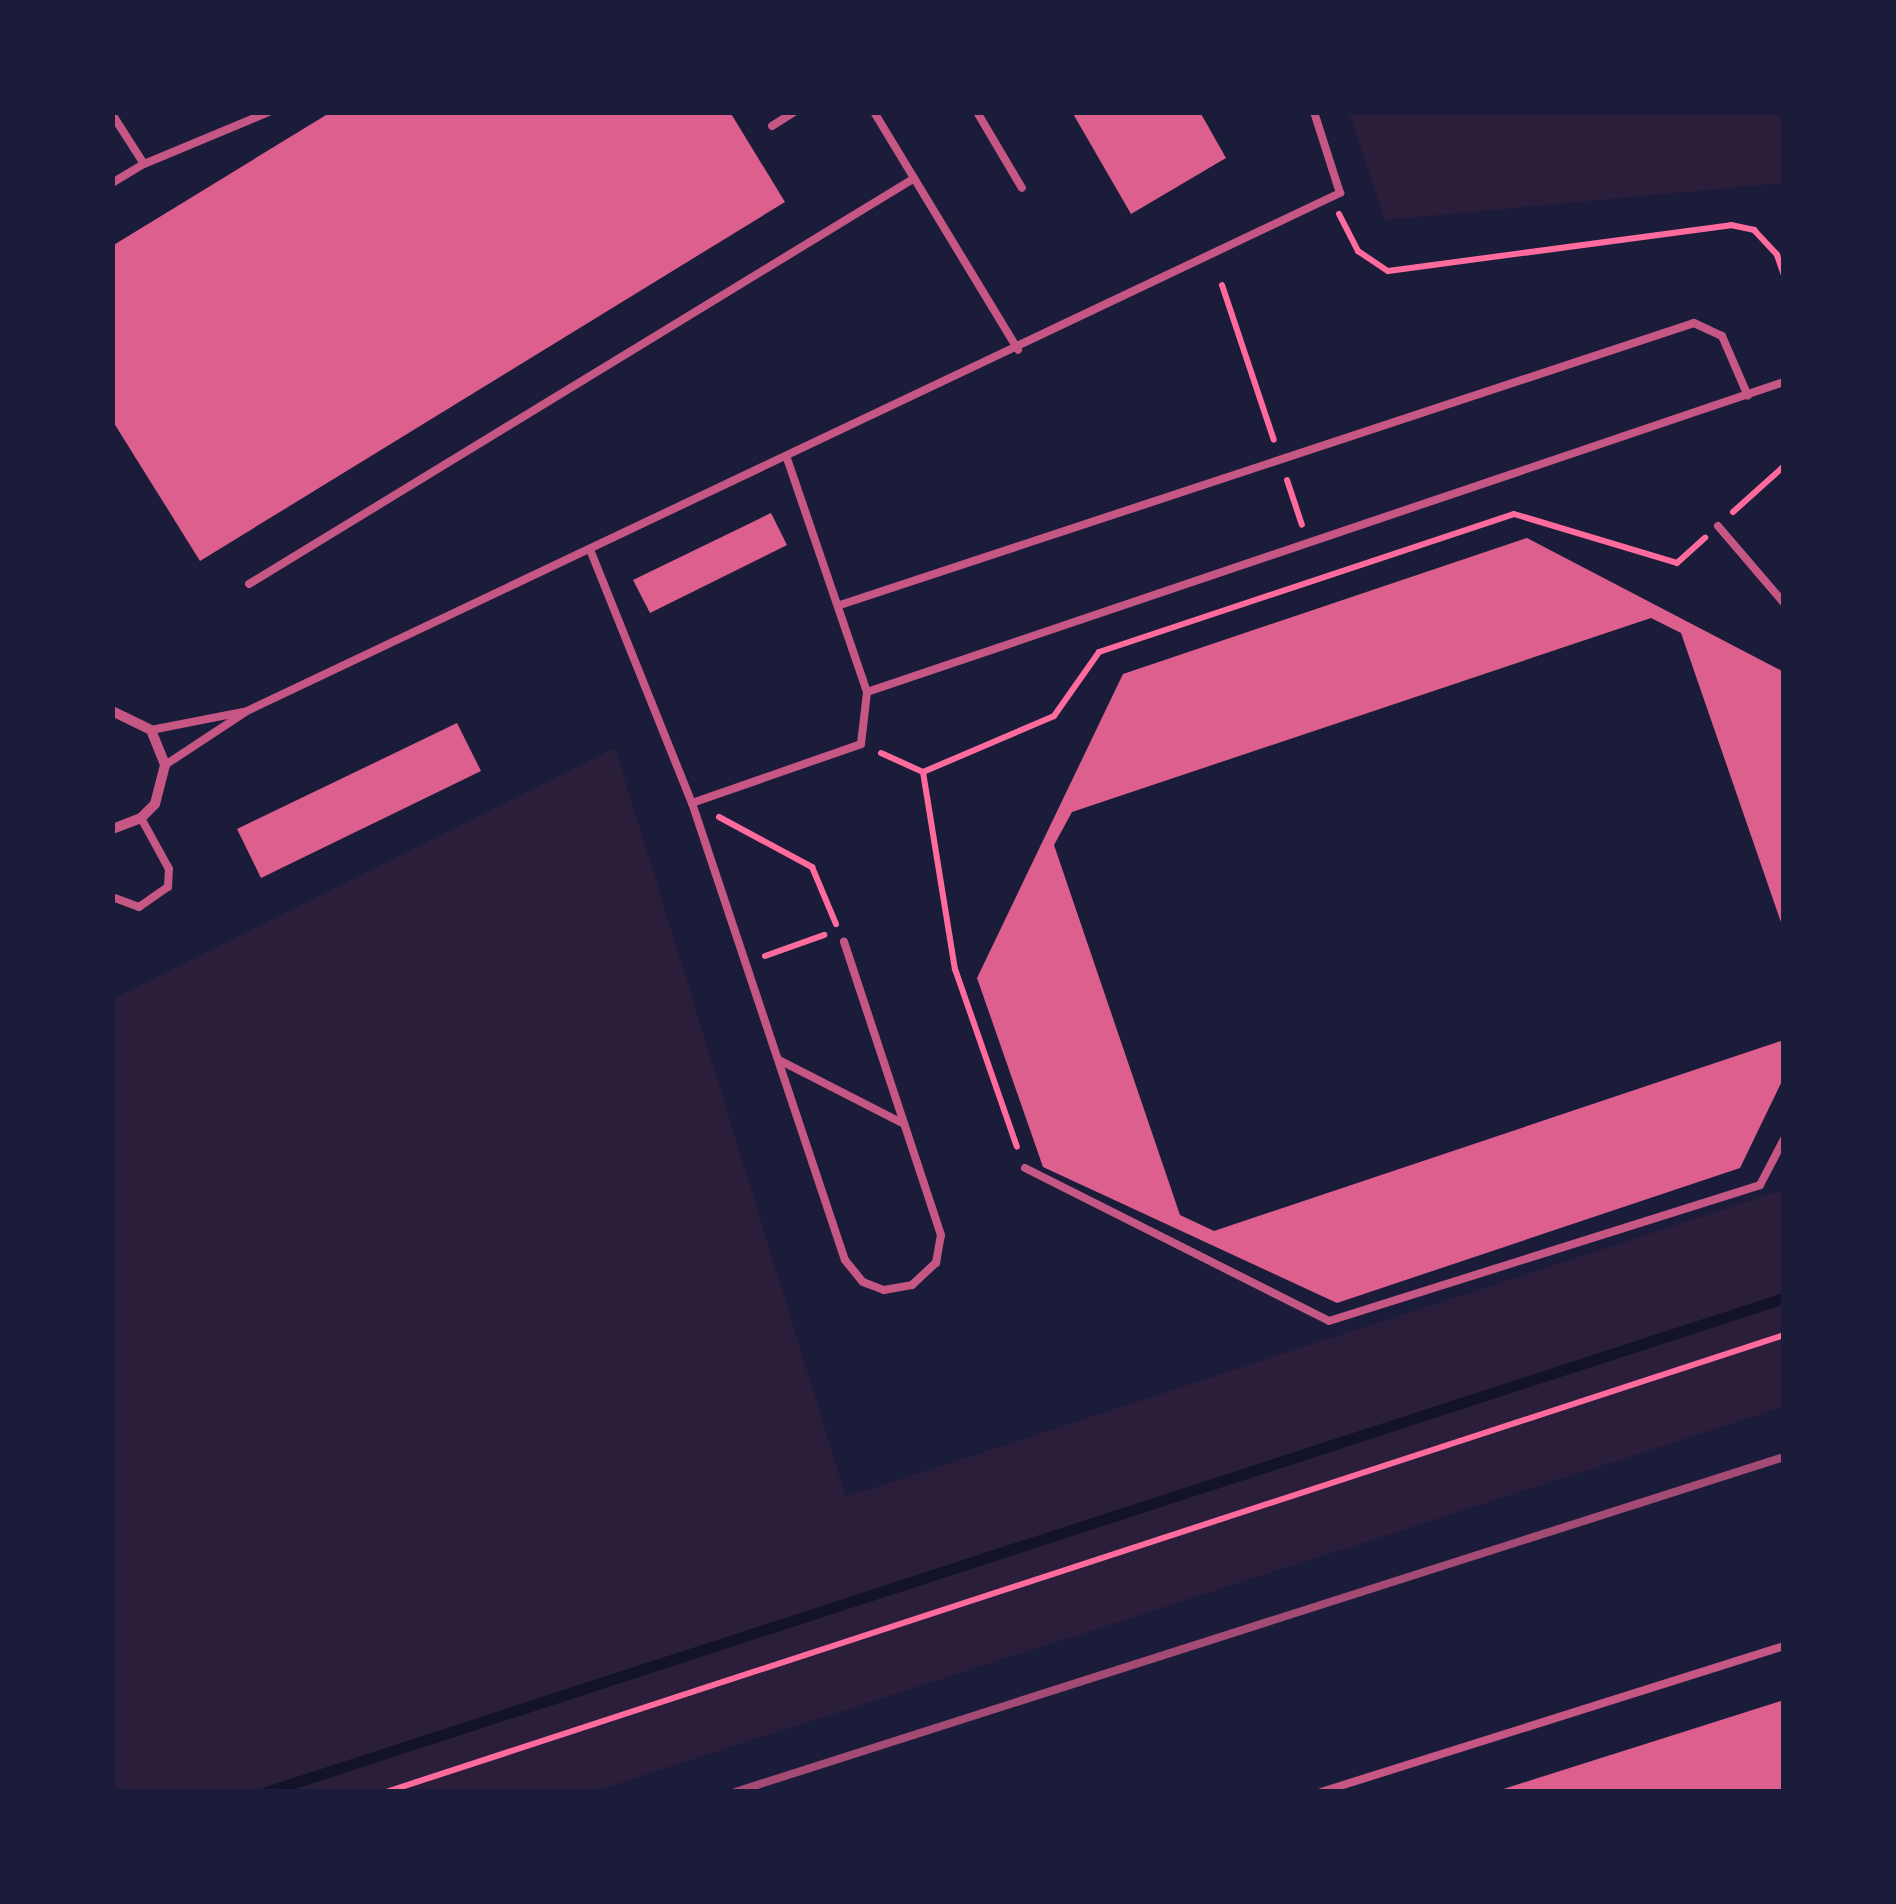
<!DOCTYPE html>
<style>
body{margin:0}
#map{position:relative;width:1896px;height:1904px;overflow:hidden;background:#1b1b3a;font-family:Signika,sans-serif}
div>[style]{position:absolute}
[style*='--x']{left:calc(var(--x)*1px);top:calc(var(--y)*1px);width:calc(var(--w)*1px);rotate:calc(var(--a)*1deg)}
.green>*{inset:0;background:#2a1e3b}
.stream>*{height:11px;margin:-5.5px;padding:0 5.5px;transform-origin:5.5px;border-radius:5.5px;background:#12122b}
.building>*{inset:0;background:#dd5f8e}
.path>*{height:6px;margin:-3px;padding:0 3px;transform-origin:3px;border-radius:3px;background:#ff6b9d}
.service>*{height:8px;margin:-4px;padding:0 4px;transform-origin:4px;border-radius:4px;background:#c65784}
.minor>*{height:10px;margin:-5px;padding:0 5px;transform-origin:5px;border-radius:5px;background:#c65784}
.rail>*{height:8px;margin:-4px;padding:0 4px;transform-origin:4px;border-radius:4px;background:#a44b75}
span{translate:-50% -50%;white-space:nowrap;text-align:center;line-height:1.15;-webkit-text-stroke:10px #1b1b3a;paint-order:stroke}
.frame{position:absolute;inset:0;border:115px solid #1b1b3a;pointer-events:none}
</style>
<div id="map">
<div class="green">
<i style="clip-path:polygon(1349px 113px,1782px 113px,1783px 183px,1385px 220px)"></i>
<i style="clip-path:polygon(615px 748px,846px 1497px,1783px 1190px,1783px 1407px,595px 1791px,113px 1792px,113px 999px)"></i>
</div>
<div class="stream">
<i style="--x:266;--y:1792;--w:1596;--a:-18.03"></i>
</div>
<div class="building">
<i style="clip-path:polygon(331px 112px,730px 112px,785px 202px,200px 561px,112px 420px,112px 246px)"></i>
<i style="clip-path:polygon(1072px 112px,1200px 112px,1226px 158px,1131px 214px)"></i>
<i style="clip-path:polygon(771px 513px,787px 545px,650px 613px,633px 580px)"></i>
<i style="clip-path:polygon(1527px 538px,1784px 672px,1784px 931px,1681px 633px,1651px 618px,1072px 812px,1054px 845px,1180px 1215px,1214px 1231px,1784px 1040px,1784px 1077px,1740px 1168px,1337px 1303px,1043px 1167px,977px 978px,1123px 674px)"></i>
<i style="clip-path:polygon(457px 723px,481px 771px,261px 878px,237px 829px)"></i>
<i style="clip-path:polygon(1784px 1700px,1784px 1792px,1497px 1792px,1497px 1791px)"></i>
</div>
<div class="path">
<i style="--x:1339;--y:214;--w:42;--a:62.8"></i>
<i style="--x:1358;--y:251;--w:36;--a:34"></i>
<i style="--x:1388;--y:271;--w:346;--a:-7.6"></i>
<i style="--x:1731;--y:225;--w:24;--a:12"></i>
<i style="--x:1754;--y:230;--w:34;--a:47"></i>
<i style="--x:1777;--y:255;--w:21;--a:71"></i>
<i style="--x:1222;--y:285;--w:163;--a:71.5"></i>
<i style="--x:1287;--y:480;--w:47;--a:71.6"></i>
<i style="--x:1733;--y:512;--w:69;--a:-42"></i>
<i style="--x:881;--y:753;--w:46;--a:24.3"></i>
<i style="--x:923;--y:772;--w:142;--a:-23.1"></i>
<i style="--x:1054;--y:716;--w:78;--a:-54.9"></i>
<i style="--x:1099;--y:652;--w:437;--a:-18.4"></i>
<i style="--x:1514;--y:514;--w:170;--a:16.7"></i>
<i style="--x:1677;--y:563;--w:38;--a:-42"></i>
<i style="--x:923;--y:772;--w:200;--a:80.8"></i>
<i style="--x:955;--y:969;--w:188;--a:70.8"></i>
<i style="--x:719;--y:817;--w:106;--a:28.3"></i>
<i style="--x:812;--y:867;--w:62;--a:67.2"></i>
<i style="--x:765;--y:956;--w:63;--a:-19.6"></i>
<i style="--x:386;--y:1792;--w:1471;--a:-18.1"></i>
</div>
<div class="service">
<i style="--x:874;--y:112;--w:278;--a:58.8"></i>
<i style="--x:977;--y:112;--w:88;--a:59.4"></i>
<i style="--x:112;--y:114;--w:59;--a:57.4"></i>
<i style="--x:144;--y:164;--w:135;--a:-22.6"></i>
<i style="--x:772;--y:126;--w:26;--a:-32"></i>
<i style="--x:112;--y:183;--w:37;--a:-31"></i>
<i style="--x:1718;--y:526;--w:101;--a:49.4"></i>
<i style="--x:591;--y:552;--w:271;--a:68.1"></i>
<i style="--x:692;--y:803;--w:179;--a:-19.2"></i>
<i style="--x:861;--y:744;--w:52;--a:-83.4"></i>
<i style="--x:867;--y:692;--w:246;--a:-108.9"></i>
<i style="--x:249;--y:584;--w:778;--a:-31.38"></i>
<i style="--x:840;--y:605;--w:899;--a:-18.27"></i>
<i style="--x:1694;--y:323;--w:31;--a:25"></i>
<i style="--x:1722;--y:336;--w:65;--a:66.6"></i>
<i style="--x:867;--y:692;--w:968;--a:-18.68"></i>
<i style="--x:151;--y:730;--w:94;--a:-11.1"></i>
<i style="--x:165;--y:765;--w:98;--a:-33.4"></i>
<i style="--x:247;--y:711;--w:1210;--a:-25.36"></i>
<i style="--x:1340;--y:193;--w:85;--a:-107.8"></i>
<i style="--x:692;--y:803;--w:482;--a:71.5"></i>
<i style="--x:845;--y:1260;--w:28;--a:51"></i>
<i style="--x:863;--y:1282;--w:22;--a:21"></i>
<i style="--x:884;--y:1290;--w:28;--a:-10"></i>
<i style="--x:912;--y:1285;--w:33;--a:-43"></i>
<i style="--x:936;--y:1263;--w:28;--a:-80"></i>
<i style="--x:941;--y:1235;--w:309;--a:-108.3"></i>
<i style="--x:112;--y:897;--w:29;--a:20"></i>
<i style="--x:139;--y:907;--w:35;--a:-35"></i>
<i style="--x:168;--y:887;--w:18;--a:-87"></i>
<i style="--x:169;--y:869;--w:58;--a:-118.8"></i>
<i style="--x:779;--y:1060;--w:140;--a:27.1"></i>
<i style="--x:1025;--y:1168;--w:340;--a:26.7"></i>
<i style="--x:1329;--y:1321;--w:452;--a:-17.5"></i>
<i style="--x:1760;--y:1185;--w:52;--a:-62.4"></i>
<i style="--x:1321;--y:1792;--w:485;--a:-17.5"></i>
</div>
<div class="minor">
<i style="--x:112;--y:711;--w:43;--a:26"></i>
<i style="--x:151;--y:730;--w:38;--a:68"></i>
<i style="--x:165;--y:765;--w:40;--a:104.4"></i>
<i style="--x:155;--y:804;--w:20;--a:135"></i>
<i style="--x:141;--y:818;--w:31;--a:159"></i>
</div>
<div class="rail">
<i style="--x:735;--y:1792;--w:1101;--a:-17.71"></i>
</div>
<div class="frame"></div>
</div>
